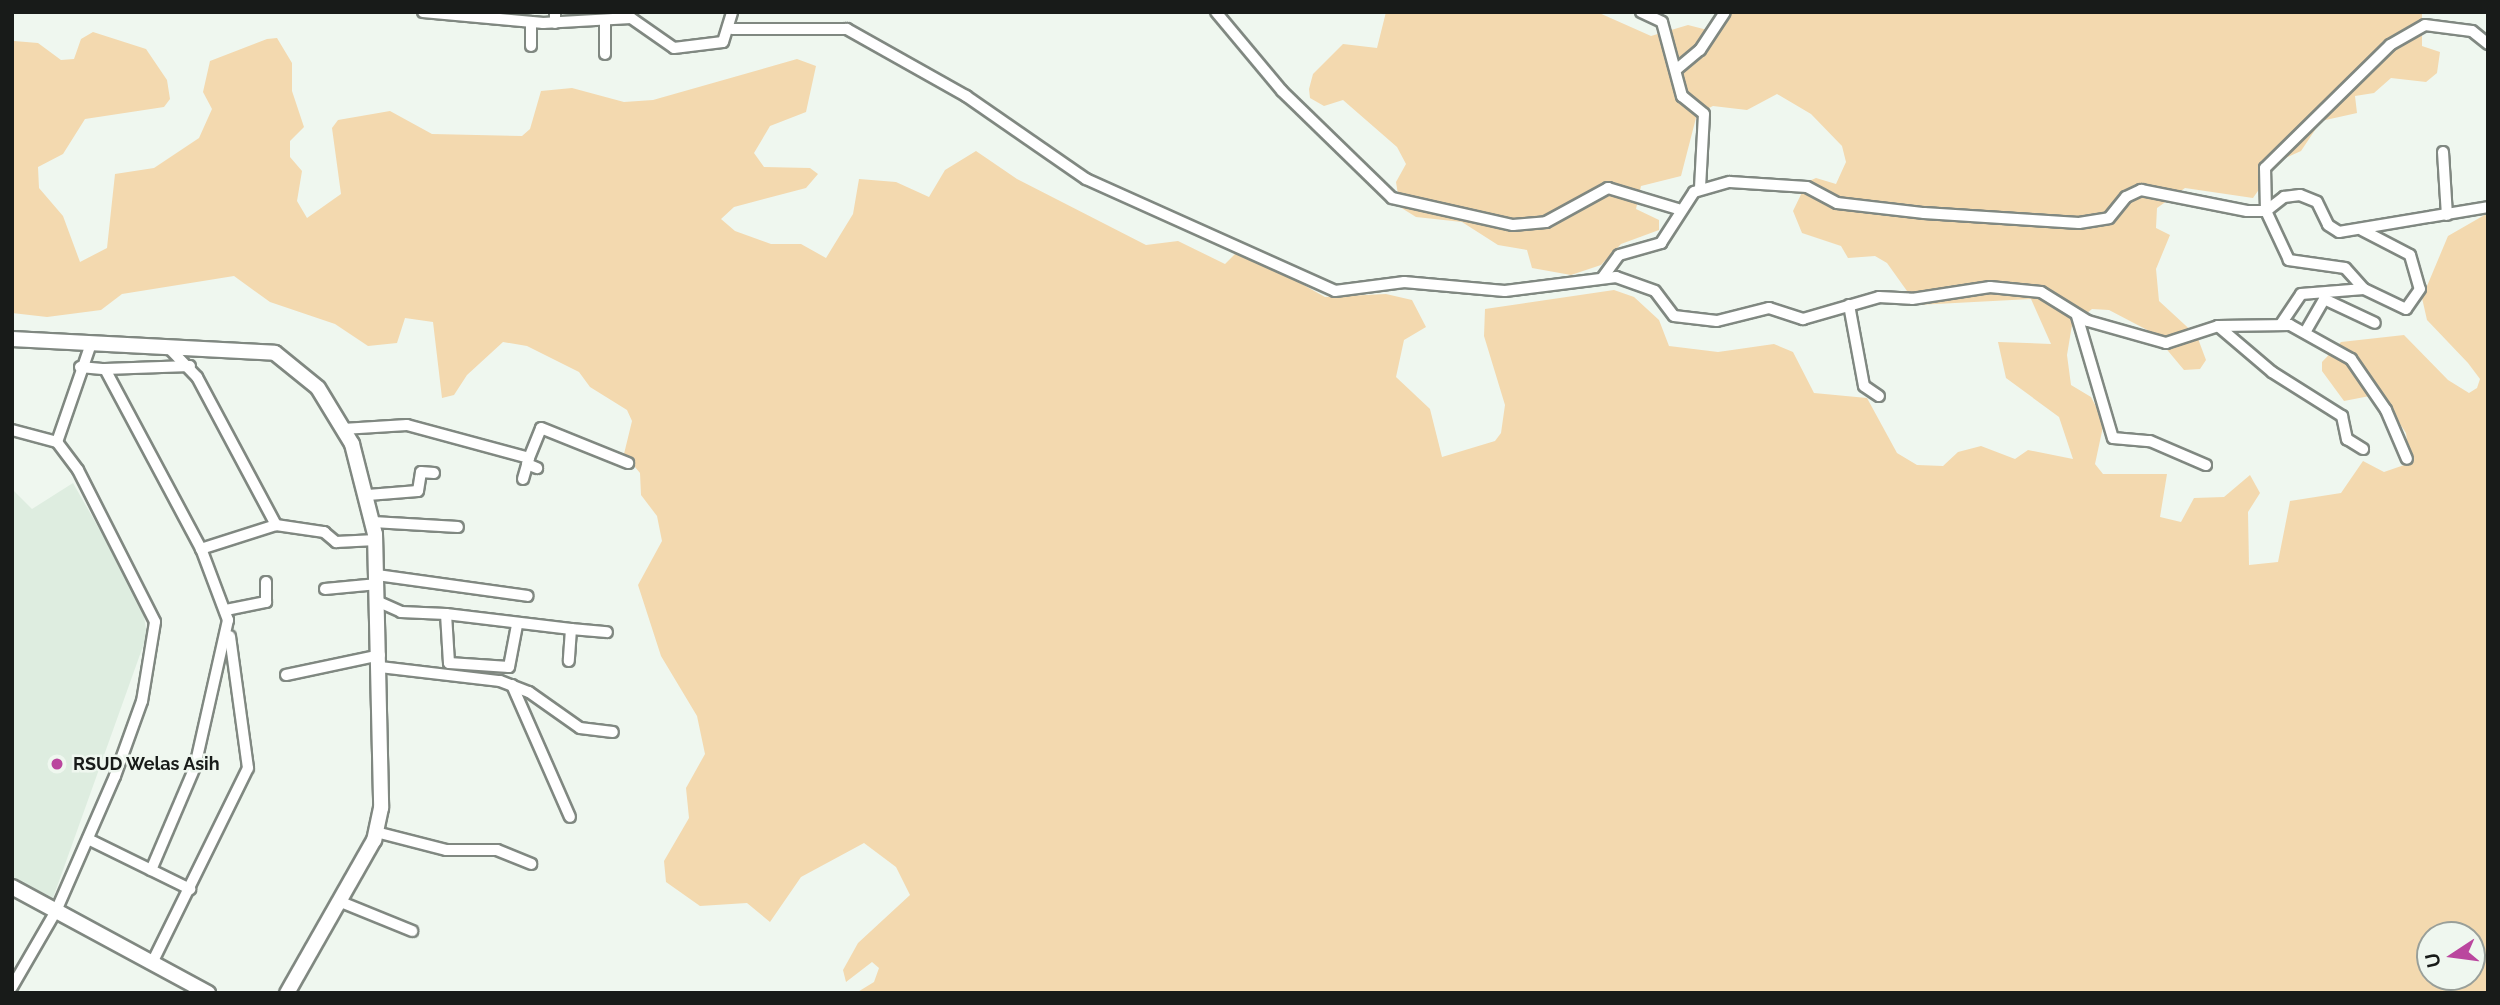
<!DOCTYPE html>
<style>
body{margin:0}
#map{position:relative;width:2500px;height:1005px;overflow:hidden;background:#eff7ef;font-family:Raleway,sans-serif}
div>[style]{position:absolute}
[style*='--x']{left:calc(var(--x)*1px);top:calc(var(--y)*1px);width:calc(var(--w)*1px);rotate:calc(var(--a)*1deg)}
.built>*{inset:0;background:#deede0}
.green>*{inset:0;background:#f3d9af}
.roads{filter:drop-shadow(2px 0 #808881) drop-shadow(-2px 0 #808881) drop-shadow(0 2px #808881) drop-shadow(0 -2px #808881)}
.minor>*{height:10px;margin:-5px;padding:0 5px;transform-origin:5px;border-radius:5px;background:#fff}
.secondary>*{height:14px;margin:-7px;padding:0 7px;transform-origin:7px;border-radius:7px;background:#fff}
.dots>*{width:19px;height:19px;translate:-50% -50%;box-sizing:border-box;border:4px solid #eff7ef;border-radius:50%}
span{translate:-50% -50%;white-space:nowrap;text-align:center;line-height:1.15;-webkit-text-stroke:5px #eff7ef;paint-order:stroke}
.poi-label{font-size:18px;color:#181b19;font-weight:700}
.left{translate:0 -50%;text-align:left}
.frame{position:absolute;inset:0;border:14px solid #181b19;pointer-events:none}
.north{position:absolute;left:2416px;top:921px;width:70px;height:70px;box-sizing:border-box;background:#eff7ef;border:2px solid #999f99;border-radius:50%;rotate:257deg;font-size:19px;font-weight:700;line-height:28px;text-align:center;color:#181b19}
.north::after{content:'';display:block;margin:auto;width:24px;height:32px;background:#ba469e;clip-path:polygon(50% 0,100% 100%,50% 72%,0 100%)}
</style>
<div id="map">
<div class="built">
<i style="clip-path:polygon(73px 483px,142px 604px,147px 635px,53px 898px,12px 877px,12px 489px,32px 509px)"></i>
</div>
<div class="green">
<i style="clip-path:polygon(evenodd,1386px 12px,1597px 12px,1651px 36px,1688px 25px,1719px 33px,1732px 12px,2422px 12px,2422px 46px,2440px 52px,2437px 73px,2426px 82px,2391px 78px,2374px 93px,2355px 96px,2357px 113px,2321px 121px,2301px 151px,2279px 161px,2253px 198px,2185px 188px,2157px 208px,2156px 228px,2170px 235px,2156px 269px,2159px 301px,2197px 336px,2206px 360px,2200px 369px,2184px 370px,2153px 333px,2109px 310px,2092px 309px,2072px 325px,2067px 355px,2071px 385px,2091px 397px,2104px 422px,2095px 464px,2103px 474px,2167px 474px,2160px 517px,2181px 522px,2194px 498px,2224px 497px,2250px 475px,2260px 493px,2248px 512px,2249px 565px,2278px 562px,2290px 501px,2341px 493px,2363px 461px,2384px 472px,2410px 463px,2406px 433px,2380px 394px,2344px 401px,2322px 371px,2322px 362px,2341px 342px,2404px 335px,2448px 380px,2469px 393px,2477px 388px,2480px 379px,2468px 363px,2427px 320px,2422px 298px,2448px 236px,2488px 213px,2488px 993px,856px 993px,874px 982px,879px 968px,872px 962px,846px 982px,843px 970px,858px 943px,910px 895px,896px 867px,864px 843px,801px 877px,770px 922px,747px 903px,700px 906px,666px 882px,664px 861px,689px 818px,686px 788px,705px 754px,697px 716px,661px 656px,638px 585px,662px 541px,657px 516px,641px 495px,640px 473px,624px 454px,632px 421px,627px 410px,590px 387px,579px 372px,527px 346px,503px 342px,467px 375px,454px 395px,442px 398px,433px 322px,405px 318px,397px 343px,368px 346px,335px 324px,270px 302px,234px 276px,122px 294px,101px 310px,47px 317px,12px 313px,14px 41px,38px 43px,61px 60px,74px 59px,81px 39px,93px 32px,146px 49px,167px 80px,170px 99px,164px 107px,85px 119px,63px 154px,38px 167px,39px 188px,63px 216px,80px 262px,107px 248px,115px 174px,154px 168px,199px 138px,212px 109px,203px 92px,210px 61px,267px 39px,277px 38px,292px 63px,292px 91px,304px 127px,290px 141px,290px 157px,302px 171px,297px 201px,307px 218px,341px 194px,332px 128px,338px 120px,390px 111px,432px 134px,522px 136px,530px 129px,541px 91px,572px 88px,624px 102px,653px 100px,797px 59px,816px 66px,806px 112px,770px 126px,754px 153px,764px 167px,810px 168px,818px 174px,806px 188px,734px 207px,721px 219px,735px 231px,771px 244px,801px 244px,826px 258px,853px 214px,859px 179px,896px 182px,929px 197px,945px 170px,976px 151px,1017px 179px,1146px 245px,1178px 241px,1225px 264px,1236px 253px,1257px 259px,1325px 297px,1386px 294px,1412px 300px,1426px 327px,1404px 340px,1396px 377px,1430px 409px,1442px 457px,1495px 441px,1501px 433px,1505px 405px,1484px 336px,1485px 309px,1614px 290px,1634px 297px,1659px 320px,1669px 346px,1718px 352px,1774px 344px,1793px 352px,1814px 393px,1867px 398px,1897px 453px,1917px 465px,1943px 466px,1958px 452px,1981px 446px,2015px 459px,2028px 450px,2073px 459px,2059px 417px,2006px 378px,1998px 342px,2051px 344px,2031px 299px,1917px 305px,1887px 263px,1875px 256px,1848px 258px,1841px 246px,1802px 233px,1793px 211px,1807px 182px,1816px 178px,1836px 184px,1846px 162px,1842px 146px,1811px 114px,1777px 94px,1747px 110px,1713px 106px,1697px 114px,1681px 176px,1641px 186px,1636px 209px,1659px 220px,1659px 230px,1621px 244px,1601px 265px,1571px 275px,1532px 268px,1527px 250px,1498px 245px,1462px 222px,1416px 217px,1400px 207px,1396px 182px,1406px 164px,1397px 147px,1343px 100px,1324px 106px,1310px 98px,1309px 89px,1313px 74px,1343px 44px,1377px 48px,1386px 12px,2430px 935px,2472px 935px,2472px 977px,2430px 977px,2430px 935px)"></i>
</div>
<div class="roads">
<div class="minor">
<i style="--x:423;--y:12;--w:121;--a:5.2"></i>
<i style="--x:543;--y:23;--w:88;--a:-3.3"></i>
<i style="--x:631;--y:18;--w:52;--a:34.9"></i>
<i style="--x:674;--y:48;--w:49;--a:-7"></i>
<i style="--x:723;--y:42;--w:31;--a:-73"></i>
<i style="--x:1216;--y:12;--w:103;--a:50.1"></i>
<i style="--x:1282;--y:91;--w:153;--a:44.2"></i>
<i style="--x:1392;--y:198;--w:124;--a:12.6"></i>
<i style="--x:1513;--y:225;--w:33;--a:-5"></i>
<i style="--x:1546;--y:222;--w:71;--a:-28.7"></i>
<i style="--x:1608;--y:188;--w:73;--a:16.7"></i>
<i style="--x:1641;--y:12;--w:23;--a:25"></i>
<i style="--x:1662;--y:22;--w:77;--a:74.9"></i>
<i style="--x:1682;--y:96;--w:28;--a:39"></i>
<i style="--x:1704;--y:114;--w:74;--a:93.1"></i>
<i style="--x:555;--y:23;--w:11;--a:-90"></i>
<i style="--x:605;--y:23;--w:31;--a:90"></i>
<i style="--x:732;--y:29;--w:115;--a:0"></i>
<i style="--x:847;--y:29;--w:137;--a:29.4"></i>
<i style="--x:966;--y:96;--w:146;--a:34.7"></i>
<i style="--x:1086;--y:179;--w:273;--a:24.2"></i>
<i style="--x:1335;--y:291;--w:70;--a:-7.4"></i>
<i style="--x:1404;--y:282;--w:101;--a:5.1"></i>
<i style="--x:1505;--y:291;--w:112;--a:-7.2"></i>
<i style="--x:1616;--y:277;--w:41;--a:19.7"></i>
<i style="--x:1655;--y:291;--w:31;--a:53"></i>
<i style="--x:1674;--y:316;--w:43;--a:6.6"></i>
<i style="--x:1717;--y:321;--w:54;--a:-14"></i>
<i style="--x:1769;--y:308;--w:36;--a:18"></i>
<i style="--x:1803;--y:319;--w:79;--a:-16.1"></i>
<i style="--x:1879;--y:297;--w:33;--a:3"></i>
<i style="--x:1912;--y:299;--w:79;--a:-8.7"></i>
<i style="--x:1990;--y:287;--w:51;--a:5.6"></i>
<i style="--x:2041;--y:292;--w:55;--a:31.7"></i>
<i style="--x:2088;--y:321;--w:81;--a:15.8"></i>
<i style="--x:2166;--y:343;--w:55;--a:-18.1"></i>
<i style="--x:2218;--y:326;--w:72;--a:-0.8"></i>
<i style="--x:2290;--y:325;--w:70;--a:29.1"></i>
<i style="--x:2351;--y:359;--w:62;--a:55.5"></i>
<i style="--x:2386;--y:410;--w:53;--a:66.8"></i>
<i style="--x:531;--y:46;--w:23;--a:-90"></i>
<i style="--x:1677;--y:69;--w:30;--a:-40"></i>
<i style="--x:1700;--y:50;--w:45;--a:-56.7"></i>
<i style="--x:2443;--y:152;--w:63;--a:86.4"></i>
<i style="--x:2362;--y:230;--w:54;--a:27.5"></i>
<i style="--x:2410;--y:255;--w:35;--a:74"></i>
<i style="--x:2420;--y:289;--w:24;--a:125"></i>
<i style="--x:2406;--y:309;--w:47;--a:-154.5"></i>
<i style="--x:2364;--y:289;--w:28;--a:-132"></i>
<i style="--x:2345;--y:268;--w:57;--a:-171.9"></i>
<i style="--x:2289;--y:260;--w:54;--a:-115.1"></i>
<i style="--x:2266;--y:211;--w:43;--a:-91.3"></i>
<i style="--x:2265;--y:168;--w:175;--a:-44.5"></i>
<i style="--x:2390;--y:45;--w:40;--a:-29.7"></i>
<i style="--x:2425;--y:25;--w:47;--a:7.3"></i>
<i style="--x:2472;--y:31;--w:21;--a:39"></i>
<i style="--x:1603;--y:277;--w:27;--a:-54"></i>
<i style="--x:1619;--y:255;--w:44;--a:-15.9"></i>
<i style="--x:1661;--y:243;--w:61;--a:-57.1"></i>
<i style="--x:1694;--y:192;--w:37;--a:-16"></i>
<i style="--x:1730;--y:182;--w:77;--a:3.7"></i>
<i style="--x:1807;--y:187;--w:34;--a:28"></i>
<i style="--x:1837;--y:203;--w:88;--a:6.6"></i>
<i style="--x:1924;--y:213;--w:155;--a:3.7"></i>
<i style="--x:2079;--y:223;--w:30;--a:-9"></i>
<i style="--x:2109;--y:218;--w:27;--a:-51"></i>
<i style="--x:2126;--y:197;--w:17;--a:-25"></i>
<i style="--x:2141;--y:190;--w:108;--a:11.2"></i>
<i style="--x:2247;--y:211;--w:19;--a:0"></i>
<i style="--x:2266;--y:211;--w:23;--a:-38"></i>
<i style="--x:2284;--y:197;--w:16;--a:-7"></i>
<i style="--x:2300;--y:195;--w:18;--a:22"></i>
<i style="--x:2317;--y:202;--w:25;--a:64"></i>
<i style="--x:2328;--y:225;--w:13;--a:32"></i>
<i style="--x:2339;--y:232;--w:151;--a:-9.5"></i>
<i style="--x:1849;--y:305;--w:82;--a:79.5"></i>
<i style="--x:1864;--y:386;--w:18;--a:34"></i>
<i style="--x:2077;--y:316;--w:127;--a:73.6"></i>
<i style="--x:2113;--y:438;--w:37;--a:5"></i>
<i style="--x:2150;--y:441;--w:61;--a:23.2"></i>
<i style="--x:2281;--y:324;--w:36;--a:-56"></i>
<i style="--x:2301;--y:294;--w:63;--a:-4.5"></i>
<i style="--x:2218;--y:326;--w:71;--a:40.4"></i>
<i style="--x:2272;--y:372;--w:83;--a:32.2"></i>
<i style="--x:2342;--y:416;--w:24;--a:78"></i>
<i style="--x:2347;--y:439;--w:19;--a:32"></i>
<i style="--x:2307;--y:329;--w:34;--a:-60"></i>
<i style="--x:2324;--y:299;--w:56;--a:25.2"></i>
<i style="--x:168;--y:347;--w:42;--a:46"></i>
<i style="--x:197;--y:377;--w:168;--a:61.9"></i>
<i style="--x:276;--y:525;--w:79;--a:162.3"></i>
<i style="--x:80;--y:367;--w:25;--a:5"></i>
<i style="--x:105;--y:369;--w:206;--a:61.9"></i>
<i style="--x:202;--y:551;--w:74;--a:69.4"></i>
<i style="--x:228;--y:620;--w:151;--a:102.7"></i>
<i style="--x:195;--y:767;--w:112;--a:113.1"></i>
<i style="--x:105;--y:369;--w:85;--a:-2"></i>
<i style="--x:343;--y:429;--w:64;--a:-3.6"></i>
<i style="--x:407;--y:425;--w:126;--a:15.1"></i>
<i style="--x:529;--y:458;--w:32;--a:-68"></i>
<i style="--x:541;--y:428;--w:94;--a:21.9"></i>
<i style="--x:12;--y:430;--w:47;--a:14.9"></i>
<i style="--x:57;--y:442;--w:35;--a:53"></i>
<i style="--x:78;--y:470;--w:170;--a:63.1"></i>
<i style="--x:155;--y:622;--w:80;--a:99.3"></i>
<i style="--x:142;--y:701;--w:80;--a:109.8"></i>
<i style="--x:115;--y:776;--w:147;--a:113.6"></i>
<i style="--x:56;--y:911;--w:88;--a:120.1"></i>
<i style="--x:57;--y:442;--w:104;--a:-70.9"></i>
<i style="--x:527;--y:464;--w:11;--a:22"></i>
<i style="--x:523;--y:479;--w:22;--a:-74"></i>
<i style="--x:368;--y:495;--w:50;--a:-4.6"></i>
<i style="--x:418;--y:491;--w:19;--a:-81"></i>
<i style="--x:421;--y:472;--w:13;--a:4"></i>
<i style="--x:373;--y:522;--w:85;--a:3.4"></i>
<i style="--x:276;--y:525;--w:49;--a:8.3"></i>
<i style="--x:324;--y:532;--w:16;--a:40"></i>
<i style="--x:336;--y:542;--w:40;--a:-2.9"></i>
<i style="--x:377;--y:575;--w:152;--a:7.9"></i>
<i style="--x:325;--y:589;--w:53;--a:-5.4"></i>
<i style="--x:379;--y:602;--w:24;--a:24"></i>
<i style="--x:401;--y:612;--w:45;--a:2.5"></i>
<i style="--x:446;--y:614;--w:49;--a:86.5"></i>
<i style="--x:449;--y:663;--w:60;--a:3.8"></i>
<i style="--x:509;--y:667;--w:43;--a:-79.2"></i>
<i style="--x:226;--y:610;--w:41;--a:-11.3"></i>
<i style="--x:266;--y:602;--w:20;--a:-90"></i>
<i style="--x:446;--y:614;--w:126;--a:6.8"></i>
<i style="--x:571;--y:629;--w:32;--a:94"></i>
<i style="--x:571;--y:629;--w:36;--a:5"></i>
<i style="--x:380;--y:667;--w:121;--a:6.7"></i>
<i style="--x:500;--y:681;--w:31;--a:21"></i>
<i style="--x:529;--y:692;--w:62;--a:35.2"></i>
<i style="--x:580;--y:728;--w:33;--a:7"></i>
<i style="--x:286;--y:675;--w:96;--a:-12"></i>
<i style="--x:512;--y:685;--w:144;--a:66.3"></i>
<i style="--x:376;--y:832;--w:72;--a:14.4"></i>
<i style="--x:446;--y:850;--w:51;--a:0"></i>
<i style="--x:497;--y:850;--w:37;--a:22"></i>
<i style="--x:88;--y:839;--w:114;--a:26.1"></i>
<i style="--x:341;--y:902;--w:77;--a:22.2"></i>
<i style="--x:153;--y:961;--w:215;--a:-63.8"></i>
<i style="--x:248;--y:768;--w:133;--a:-97.8"></i>
</div>
<div class="secondary">
<i style="--x:12;--y:339;--w:263;--a:3"></i>
<i style="--x:275;--y:353;--w:55;--a:39.1"></i>
<i style="--x:318;--y:388;--w:66;--a:58.7"></i>
<i style="--x:352;--y:444;--w:93;--a:75.7"></i>
<i style="--x:375;--y:534;--w:274;--a:88.7"></i>
<i style="--x:381;--y:808;--w:33;--a:102"></i>
<i style="--x:374;--y:840;--w:176;--a:119.6"></i>
<i style="--x:12;--y:887;--w:223;--a:28.4"></i>
</div>
</div>
<div class="dots">
<i style="left:57px;top:764px;background:#ba469e"></i>
</div>
<div class="poi-label">
<span class="left" style="left:73px;top:764px">RSUD Welas Asih</span>
</div>
<div class="frame"></div>
<div class="north">U</div>
</div>
